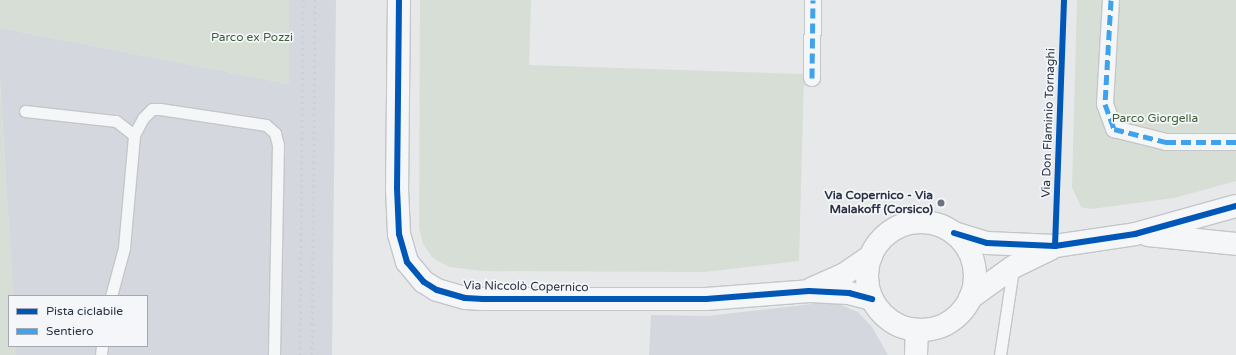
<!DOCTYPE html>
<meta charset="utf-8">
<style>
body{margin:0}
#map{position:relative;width:1236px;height:355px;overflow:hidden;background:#e6e8ea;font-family:"Varela Round",sans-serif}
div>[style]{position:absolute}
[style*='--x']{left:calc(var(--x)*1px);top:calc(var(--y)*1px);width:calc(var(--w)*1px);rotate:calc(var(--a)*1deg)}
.built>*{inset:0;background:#d4d7dd}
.green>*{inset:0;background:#d6ded6}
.roads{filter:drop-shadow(1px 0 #c4c6c8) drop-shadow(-1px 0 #c4c6c8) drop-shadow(0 1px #c4c6c8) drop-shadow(0 -1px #c4c6c8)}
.service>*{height:11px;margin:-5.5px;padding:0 5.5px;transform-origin:5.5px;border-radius:5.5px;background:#f5f6f7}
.pedestrian>*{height:16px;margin:-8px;padding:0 8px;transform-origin:8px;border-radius:8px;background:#f5f6f7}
.minor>*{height:22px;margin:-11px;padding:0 11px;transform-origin:11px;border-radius:11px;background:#f5f6f7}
.minor>.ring{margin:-11px;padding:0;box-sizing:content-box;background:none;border:22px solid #f5f6f7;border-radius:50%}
.rail>*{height:3px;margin-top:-1.5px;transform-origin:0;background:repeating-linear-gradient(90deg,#cecfd2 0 2px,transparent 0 6px)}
.quiet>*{height:5px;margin-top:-2.5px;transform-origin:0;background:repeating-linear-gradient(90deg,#3ea3ec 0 10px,transparent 0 15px)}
.cycleway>*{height:6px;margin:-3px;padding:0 3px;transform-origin:3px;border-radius:3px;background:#0057b8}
.dots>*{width:11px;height:11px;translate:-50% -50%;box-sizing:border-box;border:2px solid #f4f6f9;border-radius:50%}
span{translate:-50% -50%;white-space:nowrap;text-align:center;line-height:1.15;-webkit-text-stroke:3.5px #f4f6f9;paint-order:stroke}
.park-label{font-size:12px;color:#3f6138}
.street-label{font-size:12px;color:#2b3445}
.poi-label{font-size:12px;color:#2b3445;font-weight:700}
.right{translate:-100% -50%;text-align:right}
.legend{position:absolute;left:8px;top:295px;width:140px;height:52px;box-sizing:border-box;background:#f4f6f9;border:1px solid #a4a8b1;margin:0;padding:5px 7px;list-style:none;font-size:12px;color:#2b3445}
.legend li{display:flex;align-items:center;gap:8px;height:20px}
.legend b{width:20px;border:1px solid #a4a8b1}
</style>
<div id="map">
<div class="built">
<i style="clip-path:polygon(289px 0,336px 0,332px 355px,16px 355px,16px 346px,147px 346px,147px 296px,13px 296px,0 80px,0 28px,289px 84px)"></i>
<i style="clip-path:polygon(821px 303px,839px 304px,858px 312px,872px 327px,888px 355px,649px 355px,651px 315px,708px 316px)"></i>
</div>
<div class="green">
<i style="clip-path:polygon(0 0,289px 0,289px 84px,0 28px)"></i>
<i style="clip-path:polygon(420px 0,531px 0,529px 65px,804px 74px,799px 261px,705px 272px,482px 271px,449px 267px,433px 258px,423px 244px,419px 227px)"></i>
<i style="clip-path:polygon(1077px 0,1236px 0,1236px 181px,1174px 198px,1091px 209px,1081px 207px,1072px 187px)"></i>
<i style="clip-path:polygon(0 80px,13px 296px,9px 296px,9px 346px,16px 346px,16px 355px,0 355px)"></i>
</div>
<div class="roads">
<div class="service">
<i style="--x:25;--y:111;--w:92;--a:6.3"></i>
<i style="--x:116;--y:121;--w:23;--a:38"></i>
<i style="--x:111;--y:296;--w:50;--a:-74.8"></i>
<i style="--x:124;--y:248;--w:113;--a:-84.9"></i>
<i style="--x:134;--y:135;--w:19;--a:-62"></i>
<i style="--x:143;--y:118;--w:13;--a:-45"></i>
<i style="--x:152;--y:109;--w:8;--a:0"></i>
<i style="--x:160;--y:109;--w:107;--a:8.6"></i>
<i style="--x:266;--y:125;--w:12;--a:42"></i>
<i style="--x:275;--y:133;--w:12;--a:76"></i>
<i style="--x:278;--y:145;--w:210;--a:91.1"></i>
<i style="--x:101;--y:355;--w:9;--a:-84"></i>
<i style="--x:1000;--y:355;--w:87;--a:-81.4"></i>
</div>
<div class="pedestrian">
<i style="--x:1111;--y:0;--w:104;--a:93.3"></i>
<i style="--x:1105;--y:104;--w:27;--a:70"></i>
<i style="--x:1114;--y:129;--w:54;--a:14"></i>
<i style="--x:1166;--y:142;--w:70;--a:0"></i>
<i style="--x:812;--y:78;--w:78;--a:-89.3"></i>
</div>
<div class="minor">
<i style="--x:399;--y:0;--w:188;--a:90.6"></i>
<i style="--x:397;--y:188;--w:46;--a:87.5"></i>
<i style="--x:399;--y:234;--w:29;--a:74"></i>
<i style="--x:407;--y:262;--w:26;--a:50"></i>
<i style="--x:424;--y:282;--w:15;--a:32"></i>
<i style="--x:437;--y:290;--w:29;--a:16"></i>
<i style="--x:465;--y:298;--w:18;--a:3"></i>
<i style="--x:483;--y:299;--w:223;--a:0"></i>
<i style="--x:706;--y:299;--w:103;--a:-4.4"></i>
<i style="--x:809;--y:291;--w:40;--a:2.9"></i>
<i style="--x:849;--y:293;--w:24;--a:15"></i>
<i class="ring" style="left:867px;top:222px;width:86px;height:86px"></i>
<i style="--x:954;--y:233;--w:34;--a:17"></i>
<i style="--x:987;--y:243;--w:68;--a:2.5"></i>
<i style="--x:1055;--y:246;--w:81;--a:-8.5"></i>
<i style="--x:1135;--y:234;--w:105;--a:-15.5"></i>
<i style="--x:1148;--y:235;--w:88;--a:5.8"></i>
<i style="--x:811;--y:289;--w:35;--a:-24"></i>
<i style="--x:843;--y:275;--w:34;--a:-34"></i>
<i style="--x:970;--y:298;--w:53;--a:-35.8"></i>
<i style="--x:1013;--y:267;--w:41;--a:-25.9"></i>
<i style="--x:916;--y:355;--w:24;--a:-88"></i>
</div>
</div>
<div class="rail">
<i style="--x:300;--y:355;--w:355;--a:-89.5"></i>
<i style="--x:312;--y:355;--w:355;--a:-89.5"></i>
</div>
<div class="quiet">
<i style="--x:1111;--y:0;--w:104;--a:93.3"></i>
<i style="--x:1105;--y:104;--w:27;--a:70"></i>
<i style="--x:1114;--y:129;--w:54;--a:14"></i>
<i style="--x:1166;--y:142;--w:70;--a:0"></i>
<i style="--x:812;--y:78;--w:78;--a:-89.3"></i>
</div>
<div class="cycleway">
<i style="--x:399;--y:0;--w:188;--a:90.6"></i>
<i style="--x:397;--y:188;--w:46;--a:87.5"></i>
<i style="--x:399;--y:234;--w:29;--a:74"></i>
<i style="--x:407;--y:262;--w:26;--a:50"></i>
<i style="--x:424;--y:282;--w:15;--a:32"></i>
<i style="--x:437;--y:290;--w:29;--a:16"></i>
<i style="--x:465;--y:298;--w:18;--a:3"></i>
<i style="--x:483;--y:299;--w:223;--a:0"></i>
<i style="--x:706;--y:299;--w:103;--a:-4.4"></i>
<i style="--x:809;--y:291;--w:40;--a:2.9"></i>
<i style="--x:849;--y:293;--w:24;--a:15"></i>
<i style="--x:954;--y:233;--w:34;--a:17"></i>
<i style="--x:987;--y:243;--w:68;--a:2.5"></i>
<i style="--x:1055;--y:246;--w:81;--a:-8.5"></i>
<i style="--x:1135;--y:234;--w:105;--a:-15.5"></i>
<i style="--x:1055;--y:246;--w:246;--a:-87.9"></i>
</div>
<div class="dots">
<i style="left:941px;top:203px;background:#6c737f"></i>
</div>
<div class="park-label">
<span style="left:252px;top:38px">Parco ex Pozzi</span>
<span style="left:1155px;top:119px">Parco Giorgella</span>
</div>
<div class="street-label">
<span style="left:1049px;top:123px;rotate:-88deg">Via Don Flaminio Tornaghi</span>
<span style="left:526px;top:287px;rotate:1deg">Via Niccolò Copernico</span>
</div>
<div class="poi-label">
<span class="right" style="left:933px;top:203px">Via Copernico - Via<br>Malakoff (Corsico)</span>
</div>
<ul class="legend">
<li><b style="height:5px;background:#0057b8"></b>Pista ciclabile</li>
<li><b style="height:5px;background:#3ea3ec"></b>Sentiero</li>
</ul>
</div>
